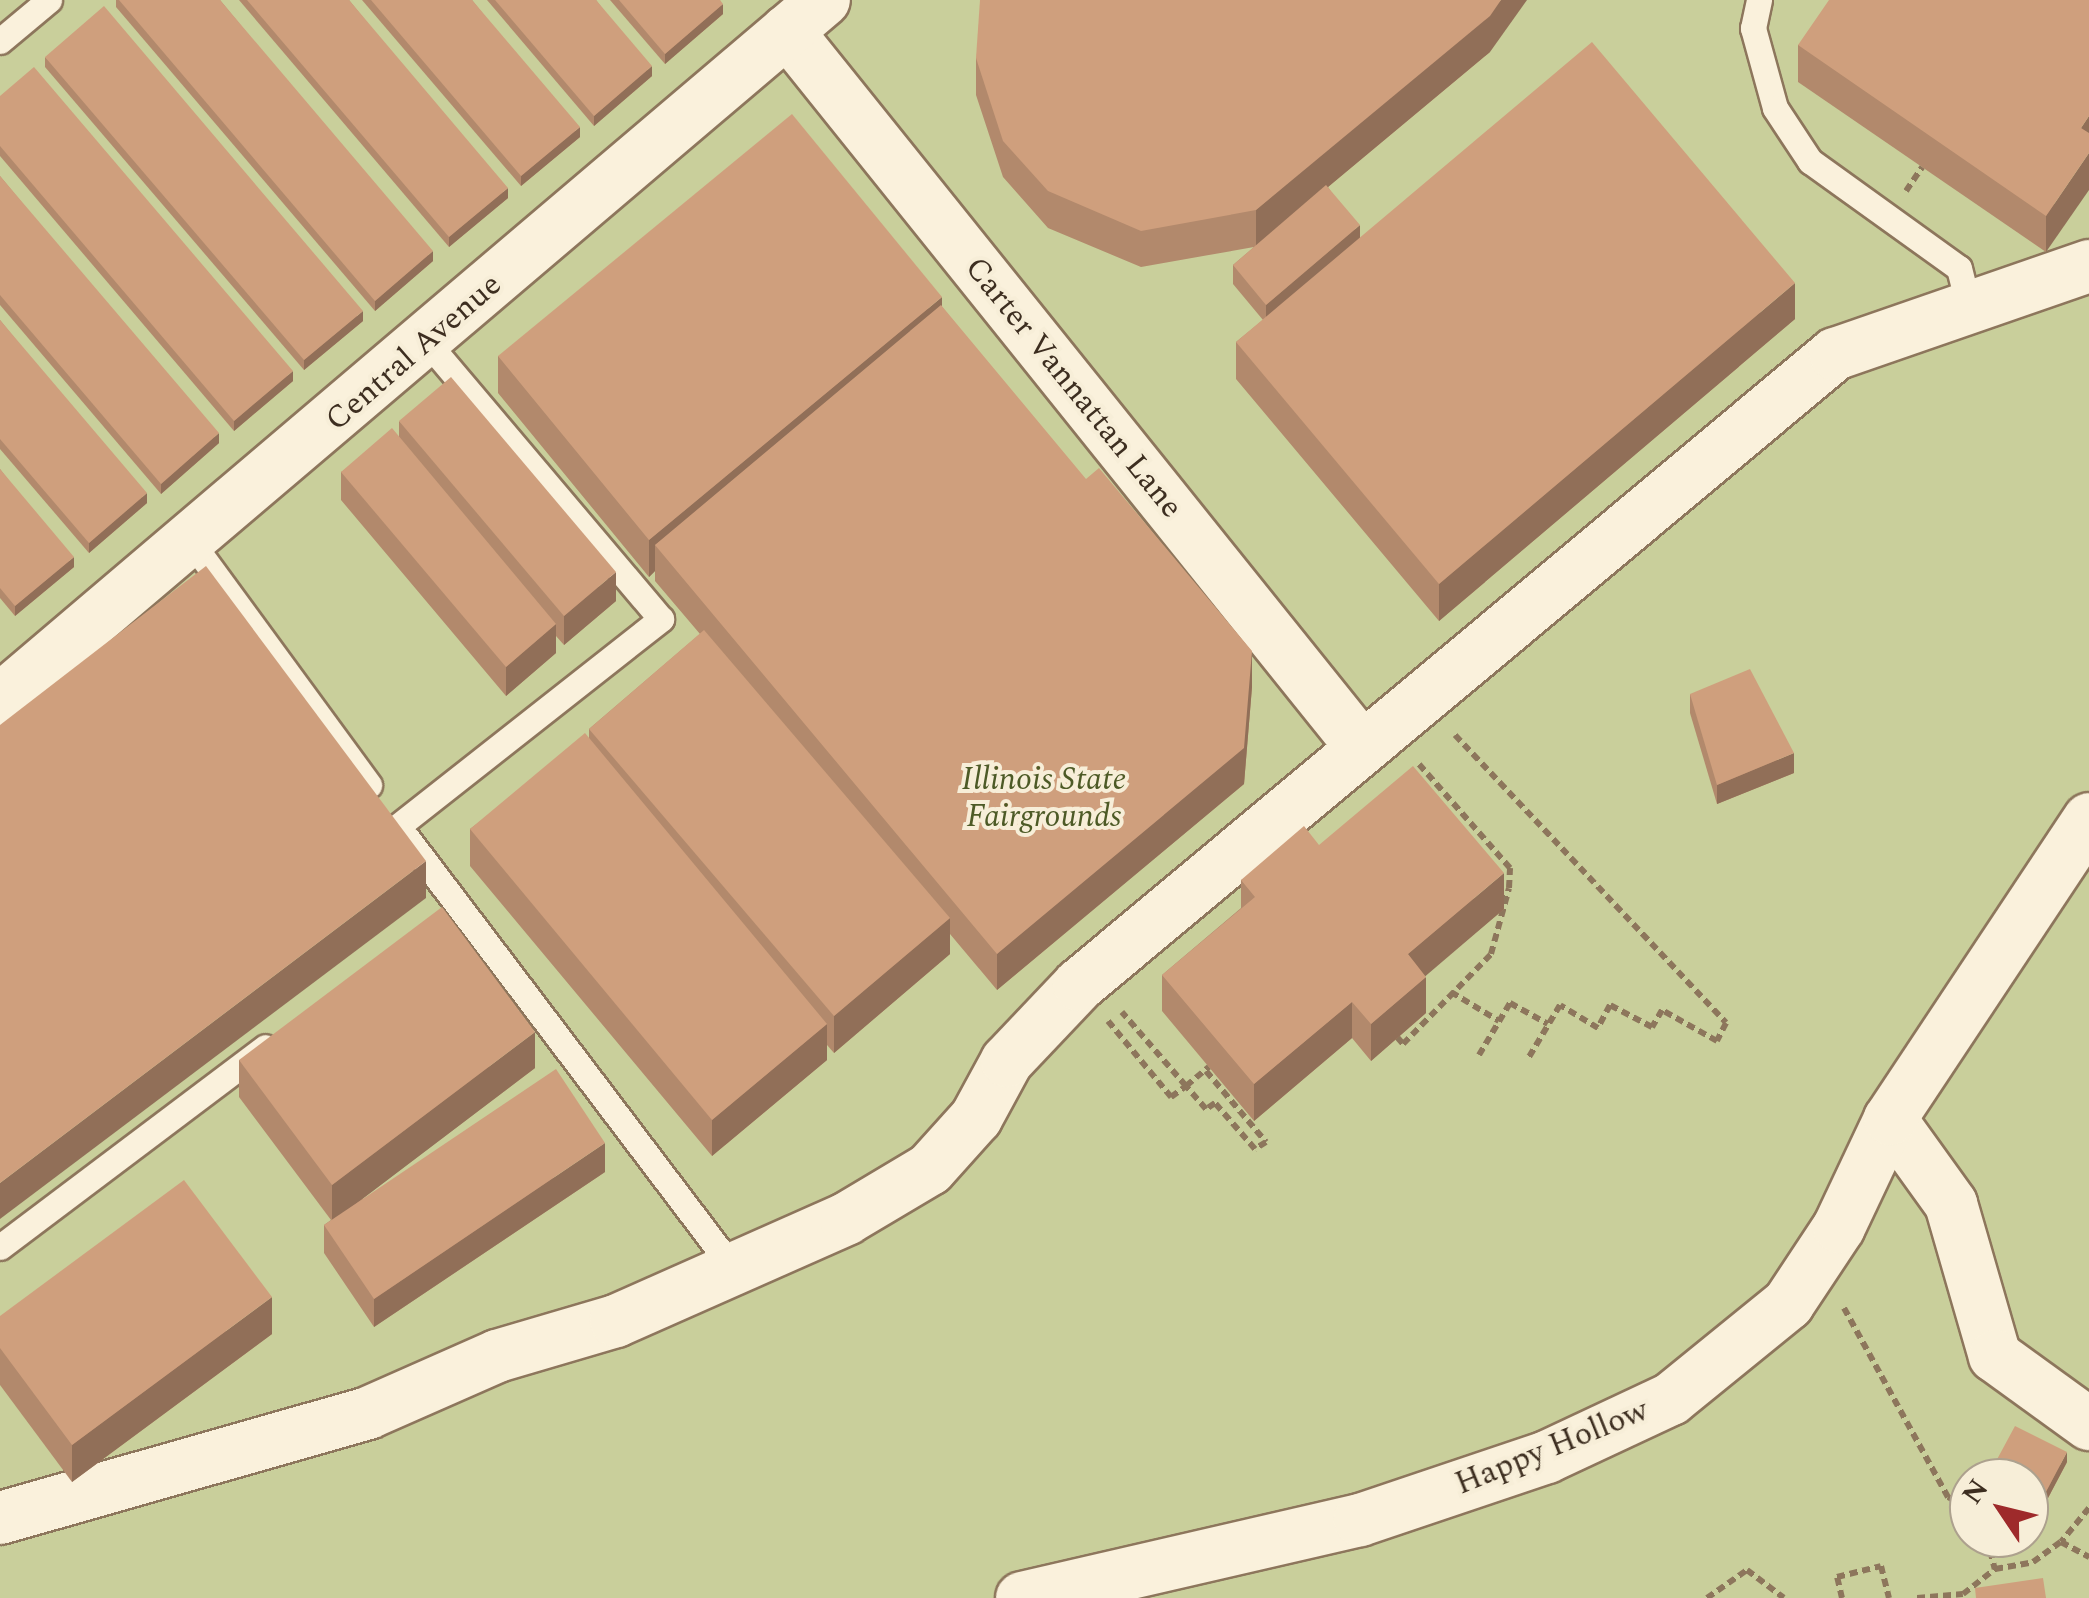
<!DOCTYPE html>
<style>
body{margin:0}
#map{position:relative;width:2089px;height:1598px;overflow:hidden;background:#f0e4c8;font-family:Spectral,serif}
div>[style]{position:absolute}
[style*='--x']{left:calc(var(--x)*1px);top:calc(var(--y)*1px);width:calc(var(--w)*1px);rotate:calc(var(--a)*1deg)}
.green>*{inset:0;background:#c9cf9b}
.path>*{height:6px;margin-top:-3px;transform-origin:0;background:repeating-linear-gradient(90deg,#8d765c 0 8px,transparent 0 13px)}
.roads{filter:drop-shadow(2px 0 #8d765c) drop-shadow(-2px 0 #8d765c) drop-shadow(0 2px #8d765c) drop-shadow(0 -2px #8d765c)}
.lane>*{height:25px;margin:-12.5px;padding:0 12.5px;transform-origin:12.5px;border-radius:12.5px;background:#faf1dc}
.street>*{height:52px;margin:-26px;padding:0 26px;transform-origin:26px;border-radius:26px;background:#faf1dc}
.wall>*{inset:0;background:#b2896c}
.shaded-wall>*{inset:0;background:#916f58}
.building>*{inset:0;background:#cf9f7d}
span{translate:-50% -50%;white-space:nowrap;text-align:center;line-height:1.15;-webkit-text-stroke:8px #f7eed8;paint-order:stroke}
.street-label{font-size:32px;color:#3d2e20}
.park-label{font-size:32px;color:#4d5a26;font-style:italic}
.north{position:absolute;left:1949px;top:1458px;width:100px;height:100px;box-sizing:border-box;background:#f7eed8;border:2px solid #ada18e;border-radius:50%;rotate:305deg;font-size:28px;font-weight:700;line-height:40px;text-align:center;color:#3d2e20}
.north::after{content:'';display:block;margin:auto;width:35px;height:45px;background:#9e2a2b;clip-path:polygon(50% 0,100% 100%,50% 72%,0 100%)}
</style>
<div id="map">
<div class="green">
<i style="clip-path:polygon(evenodd,0 0,2089px 0,2089px 1598px,0 1598px,0 0,1969px 1478px,2029px 1478px,2029px 1538px,1969px 1538px,1969px 1478px)"></i>
</div>
<div class="path">
<i style="--x:1906;--y:191;--w:29;--a:-56"></i>
<i style="--x:1455;--y:735;--w:395;--a:46.7"></i>
<i style="--x:1726;--y:1023;--w:20;--a:117"></i>
<i style="--x:1717;--y:1041;--w:63;--a:-150.6"></i>
<i style="--x:1662;--y:1010;--w:20;--a:120"></i>
<i style="--x:1652;--y:1027;--w:47;--a:-152.4"></i>
<i style="--x:1610;--y:1005;--w:26;--a:118"></i>
<i style="--x:1598;--y:1028;--w:44;--a:-148.8"></i>
<i style="--x:1560;--y:1005;--w:61;--a:120.8"></i>
<i style="--x:1451;--y:992;--w:56;--a:31.1"></i>
<i style="--x:1108;--y:1021;--w:99;--a:50.3"></i>
<i style="--x:1171;--y:1097;--w:19;--a:-36"></i>
<i style="--x:1186;--y:1086;--w:98;--a:-130.9"></i>
<i style="--x:1397;--y:1037;--w:9;--a:49"></i>
<i style="--x:1403;--y:1044;--w:126;--a:-45.6"></i>
<i style="--x:1491;--y:954;--w:68;--a:-74.7"></i>
<i style="--x:1509;--y:888;--w:20;--a:-87"></i>
<i style="--x:1510;--y:868;--w:138;--a:-131.2"></i>
<i style="--x:1479;--y:1055;--w:61;--a:-59.2"></i>
<i style="--x:1510;--y:1003;--w:43;--a:28.9"></i>
<i style="--x:1206;--y:1071;--w:93;--a:49.8"></i>
<i style="--x:1266;--y:1142;--w:13;--a:148"></i>
<i style="--x:1255;--y:1149;--w:61;--a:-131"></i>
<i style="--x:1215;--y:1103;--w:11;--a:146"></i>
<i style="--x:1206;--y:1109;--w:30;--a:-131"></i>
<i style="--x:1186;--y:1086;--w:30;--a:-40"></i>
<i style="--x:1844;--y:1308;--w:216;--a:61.2"></i>
<i style="--x:1948;--y:1497;--w:24;--a:30"></i>
<i style="--x:2089;--y:1508;--w:44;--a:129.5"></i>
<i style="--x:2061;--y:1542;--w:32;--a:28"></i>
<i style="--x:1987;--y:1538;--w:32;--a:76"></i>
<i style="--x:1995;--y:1569;--w:39;--a:-10"></i>
<i style="--x:2033;--y:1562;--w:34;--a:-36"></i>
<i style="--x:1707;--y:1598;--w:49;--a:-35"></i>
<i style="--x:1747;--y:1570;--w:46;--a:37.1"></i>
<i style="--x:1842;--y:1598;--w:22;--a:-103"></i>
<i style="--x:1837;--y:1577;--w:45;--a:-14"></i>
<i style="--x:1881;--y:1566;--w:33;--a:76"></i>
<i style="--x:1917;--y:1598;--w:46;--a:-5"></i>
<i style="--x:1963;--y:1594;--w:41;--a:-38"></i>
</div>
<div class="roads">
<div class="lane">
<i style="--x:1759;--y:0;--w:29;--a:102"></i>
<i style="--x:1753;--y:28;--w:83;--a:74.6"></i>
<i style="--x:1775;--y:108;--w:64;--a:56.6"></i>
<i style="--x:1810;--y:161;--w:183;--a:35.7"></i>
<i style="--x:1959;--y:268;--w:37;--a:76"></i>
<i style="--x:0;--y:41;--w:64;--a:-39.9"></i>
<i style="--x:192;--y:543;--w:300;--a:53.8"></i>
<i style="--x:398;--y:826;--w:335;--a:-38.2"></i>
<i style="--x:661;--y:619;--w:363;--a:-130.2"></i>
<i style="--x:407;--y:838;--w:538;--a:52.85"></i>
<i style="--x:0;--y:1247;--w:332;--a:-37"></i>
</div>
<div class="street">
<i style="--x:787;--y:31;--w:915;--a:51.25"></i>
<i style="--x:0;--y:700;--w:1081;--a:-40.35"></i>
<i style="--x:1890;--y:1119;--w:105;--a:54.3"></i>
<i style="--x:1951;--y:1204;--w:158;--a:73.9"></i>
<i style="--x:1995;--y:1356;--w:116;--a:35.9"></i>
<i style="--x:0;--y:1518;--w:383;--a:-15.9"></i>
<i style="--x:368;--y:1413;--w:141;--a:-23.8"></i>
<i style="--x:497;--y:1356;--w:124;--a:-16.4"></i>
<i style="--x:616;--y:1321;--w:252;--a:-23.9"></i>
<i style="--x:846;--y:1219;--w:98;--a:-30.8"></i>
<i style="--x:930;--y:1169;--w:69;--a:-48"></i>
<i style="--x:976;--y:1118;--w:65;--a:-61.5"></i>
<i style="--x:1007;--y:1061;--w:105;--a:-46.5"></i>
<i style="--x:1079;--y:985;--w:985;--a:-39.85"></i>
<i style="--x:1835;--y:354;--w:269;--a:-19.1"></i>
<i style="--x:1022;--y:1598;--w:347;--a:-13"></i>
<i style="--x:1360;--y:1520;--w:197;--a:-18.6"></i>
<i style="--x:1547;--y:1457;--w:137;--a:-25.1"></i>
<i style="--x:1671;--y:1399;--w:151;--a:-39.1"></i>
<i style="--x:1788;--y:1304;--w:92;--a:-56.5"></i>
<i style="--x:1839;--y:1227;--w:119;--a:-64.7"></i>
<i style="--x:1890;--y:1119;--w:360;--a:-56.4"></i>
</div>
</div>
<div class="wall">
<i style="clip-path:polygon(116px 0,220px 0,433px 261px,375px 311px,116px 7px)"></i>
<i style="clip-path:polygon(239px 0,349px 0,508px 198px,449px 247px)"></i>
<i style="clip-path:polygon(362px 0,472px 0,580px 137px,521px 186px)"></i>
<i style="clip-path:polygon(487px 0,596px 0,652px 76px,594px 126px)"></i>
<i style="clip-path:polygon(610px 0,720px 0,723px 14px,665px 64px)"></i>
<i style="clip-path:polygon(2089px 0,2046px 252px,1798px 82px,1798px 45px)"></i>
<i style="clip-path:polygon(1490px 52px,1328px 187px,1360px 238px,1795px 319px,1439px 621px,1236px 379px,1236px 342px,1263px 320px,1233px 284px,1233px 265px,1254px 247px,1141px 267px,1048px 228px,1003px 177px,976px 95px,976px 58px)"></i>
<i style="clip-path:polygon(45px 57px,363px 321px,304px 370px,45px 67px)"></i>
<i style="clip-path:polygon(0 96px,293px 381px,234px 431px,0 156px)"></i>
<i style="clip-path:polygon(0 176px,219px 443px,161px 494px,0 305px)"></i>
<i style="clip-path:polygon(942px 307px,1252px 687px,1244px 784px,997px 990px,950px 934px,950px 954px,834px 1053px,827px 1045px,827px 1060px,712px 1156px,470px 866px,470px 829px,589px 739px,589px 729px,700px 634px,655px 581px,655px 571px,649px 577px,498px 393px,498px 356px)"></i>
<i style="clip-path:polygon(0 320px,147px 503px,89px 553px,0 449px)"></i>
<i style="clip-path:polygon(399px 421px,616px 601px,564px 645px,556px 636px,556px 653px,506px 696px,341px 500px,341px 472px,399px 437px)"></i>
<i style="clip-path:polygon(0 469px,74px 567px,15px 616px,0 598px)"></i>
<i style="clip-path:polygon(1690px 694px,1794px 773px,1717px 804px,1690px 713px)"></i>
<i style="clip-path:polygon(1319px 845px,1504px 909px,1425px 975px,1426px 1013px,1371px 1061px,1352px 1038px,1254px 1121px,1162px 1011px,1162px 975px,1241px 908px,1241px 880px)"></i>
<i style="clip-path:polygon(239px 1060px,535px 1068px,362px 1199px,605px 1172px,374px 1327px,324px 1253px,324px 1225px,331px 1220px,239px 1097px)"></i>
<i style="clip-path:polygon(0 1316px,272px 1334px,72px 1482px,0 1385px)"></i>
<i style="clip-path:polygon(2067px 1462px,2039px 1515px,2029px 1510px,2029px 1478px)"></i>
</div>
<div class="shaded-wall">
<i style="clip-path:polygon(1501px 0,1527px 0,1490px 52px,1256px 247px,1256px 210px)"></i>
<i style="clip-path:polygon(723px 4px,723px 14px,665px 64px,665px 54px)"></i>
<i style="clip-path:polygon(652px 66px,652px 76px,594px 126px,594px 116px)"></i>
<i style="clip-path:polygon(2089px 116px,2089px 152px,2081px 128px)"></i>
<i style="clip-path:polygon(580px 127px,580px 137px,521px 186px,521px 176px)"></i>
<i style="clip-path:polygon(2089px 153px,2089px 190px,2046px 252px,2046px 216px)"></i>
<i style="clip-path:polygon(508px 188px,508px 198px,449px 247px,449px 237px)"></i>
<i style="clip-path:polygon(1360px 225px,1360px 245px,1266px 324px,1266px 305px)"></i>
<i style="clip-path:polygon(433px 251px,433px 261px,375px 311px,375px 301px)"></i>
<i style="clip-path:polygon(1795px 283px,1795px 319px,1439px 621px,1439px 584px)"></i>
<i style="clip-path:polygon(942px 297px,942px 333px,655px 545px,655px 571px,649px 577px,649px 540px)"></i>
<i style="clip-path:polygon(363px 311px,363px 321px,304px 370px,304px 360px)"></i>
<i style="clip-path:polygon(293px 371px,293px 381px,234px 431px,234px 421px)"></i>
<i style="clip-path:polygon(219px 433px,219px 443px,161px 494px,161px 484px)"></i>
<i style="clip-path:polygon(147px 493px,147px 503px,89px 553px,89px 543px)"></i>
<i style="clip-path:polygon(74px 557px,74px 567px,15px 616px,15px 606px)"></i>
<i style="clip-path:polygon(616px 572px,616px 601px,564px 645px,564px 616px)"></i>
<i style="clip-path:polygon(556px 624px,556px 653px,506px 696px,506px 667px)"></i>
<i style="clip-path:polygon(1252px 651px,1252px 687px,1244px 784px,997px 990px,997px 954px)"></i>
<i style="clip-path:polygon(1794px 753px,1794px 773px,1717px 804px,1717px 785px)"></i>
<i style="clip-path:polygon(426px 861px,426px 898px,0 1219px,0 1183px)"></i>
<i style="clip-path:polygon(1504px 873px,1504px 909px,1408px 991px,1408px 954px)"></i>
<i style="clip-path:polygon(950px 918px,950px 954px,834px 1053px,834px 1016px)"></i>
<i style="clip-path:polygon(1426px 977px,1426px 1013px,1371px 1061px,1371px 1024px)"></i>
<i style="clip-path:polygon(1352px 1002px,1352px 1038px,1254px 1121px,1254px 1084px)"></i>
<i style="clip-path:polygon(827px 1024px,827px 1060px,712px 1156px,712px 1120px)"></i>
<i style="clip-path:polygon(535px 1032px,535px 1068px,332px 1222px,332px 1185px)"></i>
<i style="clip-path:polygon(605px 1143px,605px 1172px,374px 1327px,374px 1299px)"></i>
<i style="clip-path:polygon(272px 1297px,272px 1334px,72px 1482px,72px 1445px)"></i>
<i style="clip-path:polygon(2067px 1452px,2067px 1462px,2039px 1515px,2039px 1505px)"></i>
</div>
<div class="building">
<i style="clip-path:polygon(119px 0,220px 0,433px 251px,375px 301px)"></i>
<i style="clip-path:polygon(247px 0,349px 0,508px 188px,449px 237px)"></i>
<i style="clip-path:polygon(371px 0,472px 0,580px 127px,521px 176px)"></i>
<i style="clip-path:polygon(495px 0,596px 0,652px 66px,594px 116px)"></i>
<i style="clip-path:polygon(619px 0,720px 0,723px 4px,665px 54px)"></i>
<i style="clip-path:polygon(980px 0,1501px 0,1490px 16px,1256px 210px,1141px 231px,1048px 191px,1003px 141px,976px 58px)"></i>
<i style="clip-path:polygon(1829px 0,2089px 0,2089px 116px,2081px 128px,2089px 133px,2089px 153px,2046px 216px,1798px 45px)"></i>
<i style="clip-path:polygon(104px 6px,363px 311px,304px 360px,45px 57px)"></i>
<i style="clip-path:polygon(1592px 42px,1795px 283px,1439px 584px,1236px 342px)"></i>
<i style="clip-path:polygon(34px 67px,293px 371px,234px 421px,0 146px,0 96px)"></i>
<i style="clip-path:polygon(792px 114px,942px 297px,649px 540px,498px 356px)"></i>
<i style="clip-path:polygon(0 176px,219px 433px,161px 484px,0 295px)"></i>
<i style="clip-path:polygon(1326px 185px,1360px 225px,1266px 305px,1233px 265px)"></i>
<i style="clip-path:polygon(941px 305px,1086px 479px,1099px 468px,1252px 651px,1244px 748px,997px 954px,655px 545px)"></i>
<i style="clip-path:polygon(0 320px,147px 493px,89px 543px,0 439px)"></i>
<i style="clip-path:polygon(451px 377px,616px 572px,564px 616px,399px 421px)"></i>
<i style="clip-path:polygon(392px 428px,556px 624px,506px 667px,341px 472px)"></i>
<i style="clip-path:polygon(0 469px,74px 557px,15px 606px,0 588px)"></i>
<i style="clip-path:polygon(206px 566px,426px 861px,0 1183px,0 725px)"></i>
<i style="clip-path:polygon(704px 630px,950px 918px,834px 1016px,589px 729px)"></i>
<i style="clip-path:polygon(1750px 669px,1794px 753px,1717px 785px,1690px 694px)"></i>
<i style="clip-path:polygon(585px 733px,827px 1024px,712px 1120px,470px 829px)"></i>
<i style="clip-path:polygon(1413px 766px,1504px 873px,1408px 954px,1426px 977px,1371px 1024px,1352px 1002px,1254px 1084px,1162px 975px,1255px 897px,1241px 880px,1304px 826px,1319px 845px)"></i>
<i style="clip-path:polygon(442px 907px,535px 1032px,332px 1185px,239px 1060px)"></i>
<i style="clip-path:polygon(556px 1069px,605px 1143px,374px 1299px,324px 1225px)"></i>
<i style="clip-path:polygon(184px 1180px,272px 1297px,72px 1445px,0 1348px,0 1316px)"></i>
<i style="clip-path:polygon(2015px 1426px,2067px 1452px,2039px 1505px,2029px 1500px,2029px 1478px,1987px 1478px)"></i>
<i style="clip-path:polygon(2043px 1578px,2046px 1598px,1976px 1598px,1975px 1588px)"></i>
</div>
<div class="street-label">
<span style="left:414px;top:353px;rotate:-41deg">Central Avenue</span>
<span style="left:1073px;top:388px;rotate:51deg">Carter Vannattan Lane</span>
<span style="left:1552px;top:1448px;rotate:-22deg">Happy Hollow</span>
</div>
<div class="park-label">
<span style="left:1044px;top:799px">Illinois State<br>Fairgrounds</span>
</div>
<div class="north">N</div>
</div>
